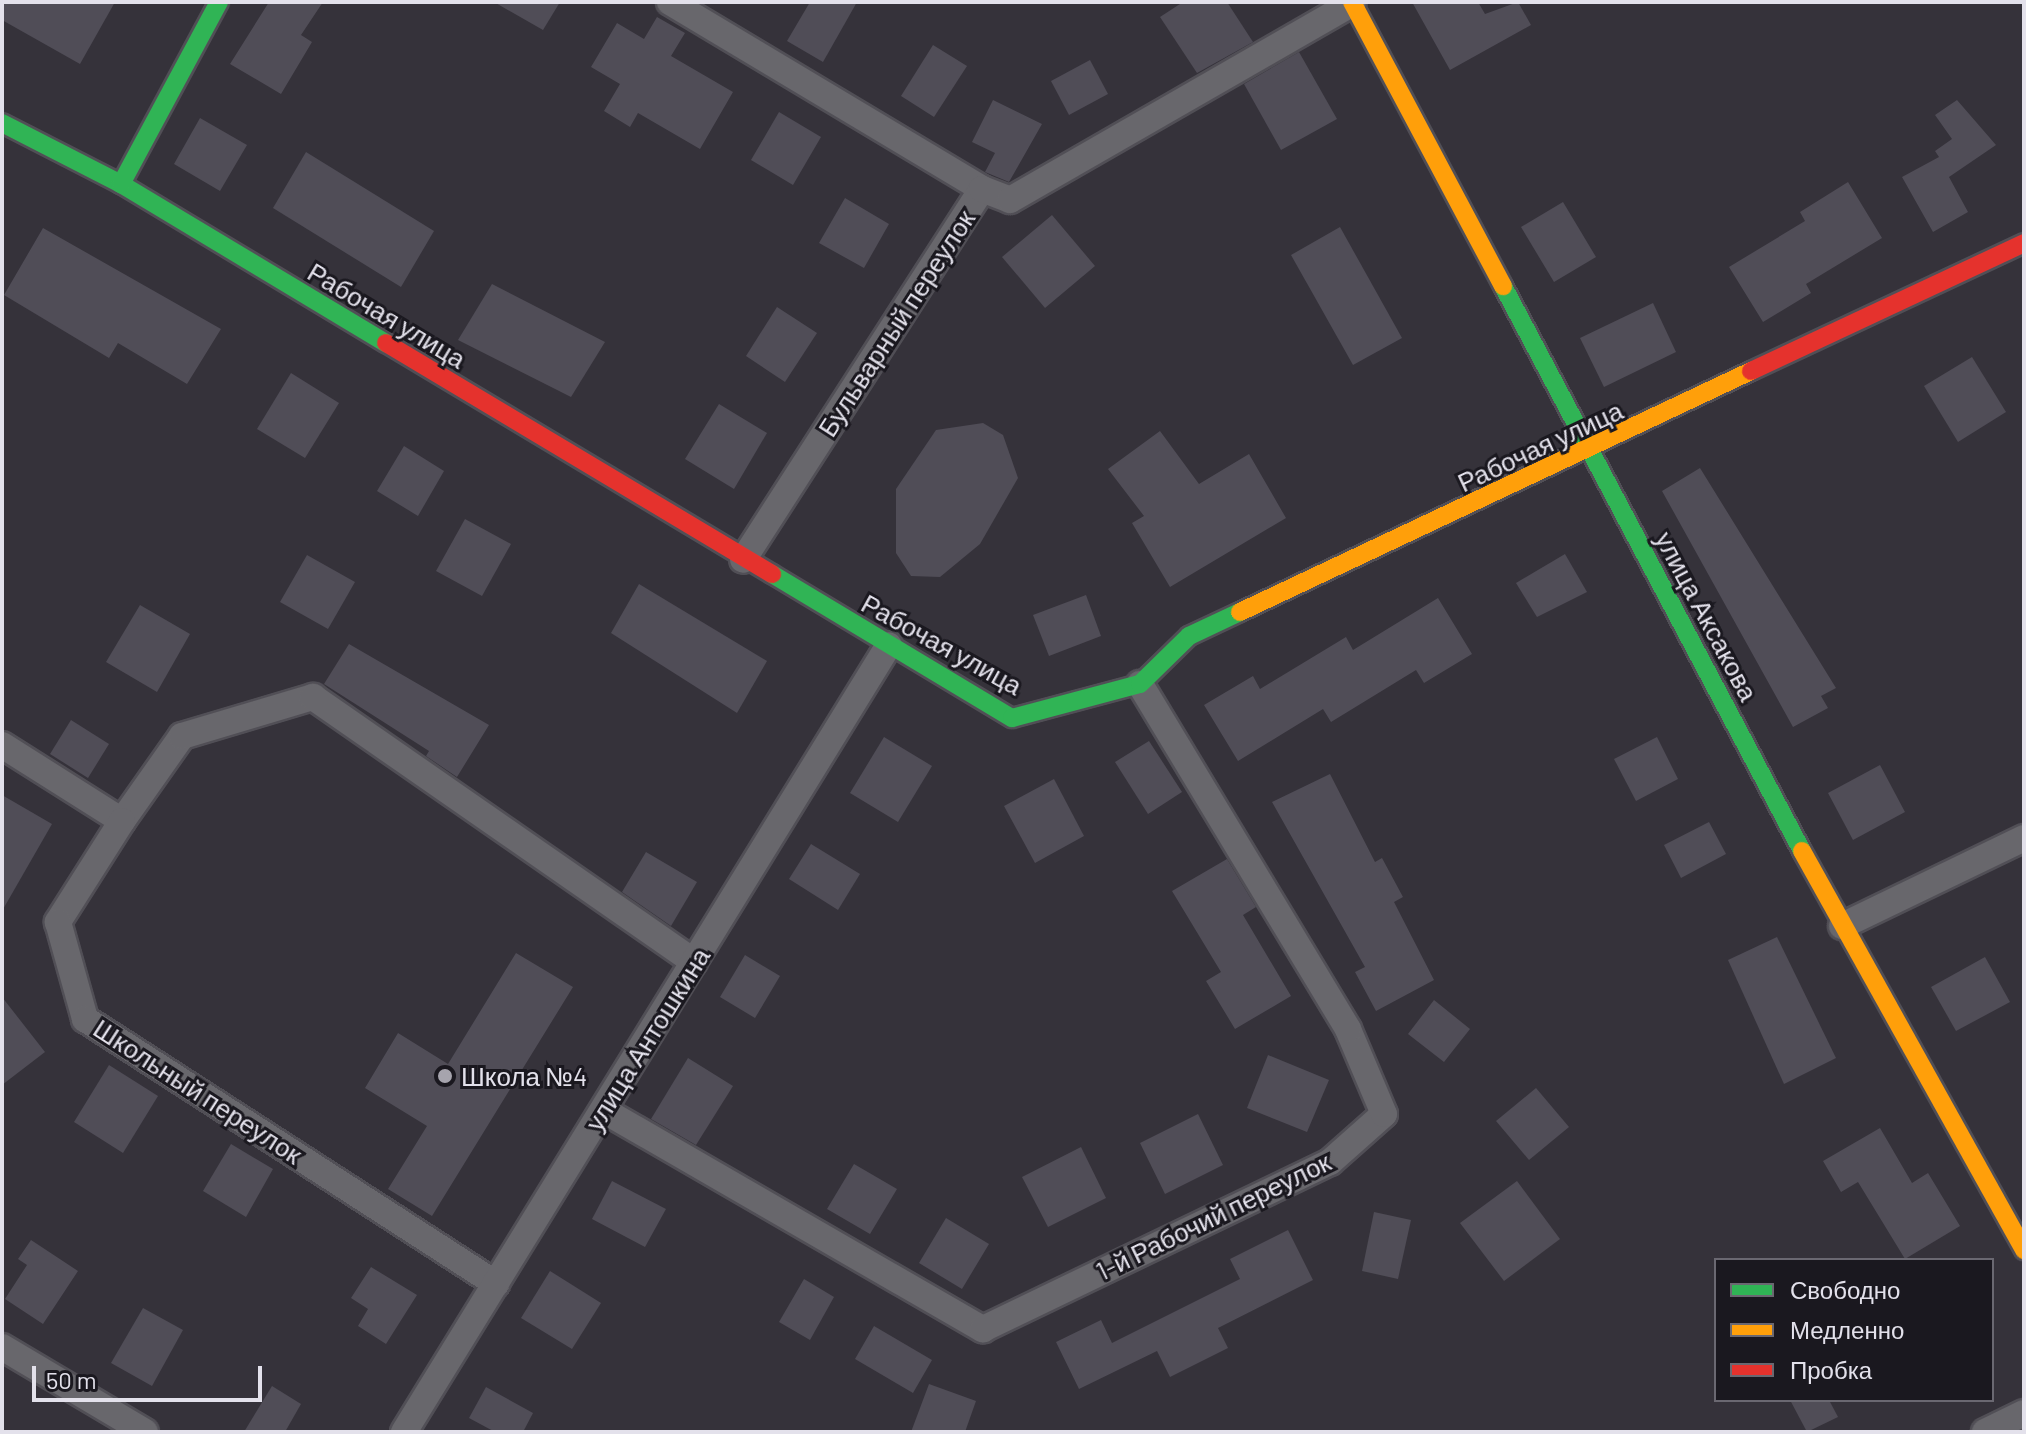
<!DOCTYPE html>
<meta charset="utf-8">
<style>
body{margin:0}
#map{position:relative;width:2026px;height:1434px;overflow:hidden;background:#35323a;font-family:Barlow,sans-serif}
div>[style]{position:absolute}
[style*='--x']{left:calc(var(--x)*1px);top:calc(var(--y)*1px);width:calc(var(--w)*1px);rotate:calc(var(--a)*1deg)}
.building>*{inset:0;background:#504d57}
.roads{filter:drop-shadow(2px 0 #514f56) drop-shadow(-2px 0 #514f56) drop-shadow(0 2px #514f56) drop-shadow(0 -2px #514f56)}
.street>*{height:26px;margin:-13px;padding:0 13px;transform-origin:13px;border-radius:13px;background:#68676c}
.fast>*{height:18px;margin:-9px;padding:0 9px;transform-origin:9px;border-radius:9px;background:#30b455}
.slow>*{height:18px;margin:-9px;padding:0 9px;transform-origin:9px;border-radius:9px;background:#ff9f0a}
.jam>*{height:18px;margin:-9px;padding:0 9px;transform-origin:9px;border-radius:9px;background:#e5322d}
.dots>*{width:22px;height:22px;translate:-50% -50%;box-sizing:border-box;border:4px solid #1a181f;border-radius:50%}
span{translate:-50% -50%;white-space:nowrap;text-align:center;line-height:1.15;-webkit-text-stroke:6px #1a181f;paint-order:stroke}
.street-label{font-size:26px;color:#e3e1eb}
.poi-label{font-size:26px;color:#e3e1eb}
.left{translate:0 -50%;text-align:left}
.frame{position:absolute;inset:0;border:4px solid #e3e1eb;pointer-events:none}
.legend{position:absolute;left:1714px;top:1258px;width:280px;height:144px;box-sizing:border-box;background:#1a181f;border:2px solid #6a6871;margin:0;padding:10px 14px;list-style:none;font-size:24px;color:#e3e1eb}
.legend li{display:flex;align-items:center;gap:16px;height:40px}
.legend b{width:40px;border:2px solid #6a6871}
.scale{position:absolute;left:32px;top:1366px;width:230px;height:36px;box-sizing:border-box;border:4px solid #e3e1eb;border-top:0;padding-left:10px;font-size:24px;line-height:28px;white-space:nowrap;color:#e3e1eb;-webkit-text-stroke:6px #1a181f;paint-order:stroke}
</style>
<div id="map">
<div class="building">
<i style="clip-path:polygon(2px 2px,115px 2px,80px 64px,2px 20px)"></i>
<i style="clip-path:polygon(269px 2px,323px 2px,301px 35px,312px 42px,281px 94px,230px 64px)"></i>
<i style="clip-path:polygon(494px 2px,560px 2px,543px 30px)"></i>
<i style="clip-path:polygon(810px 2px,857px 2px,823px 62px,787px 41px)"></i>
<i style="clip-path:polygon(1183px 2px,1227px 2px,1253px 42px,1197px 73px,1160px 17px)"></i>
<i style="clip-path:polygon(1412px 2px,1478px 2px,1485px 14px,1518px 2px,1531px 25px,1450px 70px)"></i>
<i style="clip-path:polygon(657px 17px,685px 33px,671px 56px,733px 92px,700px 149px,638px 113px,630px 127px,604px 111px,620px 84px,591px 67px,617px 23px,644px 39px)"></i>
<i style="clip-path:polygon(933px 45px,967px 66px,934px 117px,901px 96px)"></i>
<i style="clip-path:polygon(1299px 52px,1337px 119px,1281px 150px,1244px 84px)"></i>
<i style="clip-path:polygon(1090px 60px,1108px 94px,1069px 115px,1051px 81px)"></i>
<i style="clip-path:polygon(993px 100px,1042px 124px,1009px 182px,985px 172px,995px 153px,972px 142px)"></i>
<i style="clip-path:polygon(1957px 100px,1996px 145px,1949px 177px,1968px 212px,1933px 232px,1902px 177px,1939px 157px,1935px 151px,1952px 139px,1935px 115px)"></i>
<i style="clip-path:polygon(779px 112px,821px 137px,793px 185px,751px 160px)"></i>
<i style="clip-path:polygon(200px 118px,247px 145px,220px 191px,174px 164px)"></i>
<i style="clip-path:polygon(306px 152px,434px 231px,401px 287px,273px 208px)"></i>
<i style="clip-path:polygon(1848px 182px,1882px 238px,1806px 284px,1811px 293px,1763px 322px,1729px 267px,1805px 221px,1800px 212px)"></i>
<i style="clip-path:polygon(845px 198px,889px 224px,864px 268px,819px 243px)"></i>
<i style="clip-path:polygon(1563px 202px,1596px 257px,1554px 282px,1521px 227px)"></i>
<i style="clip-path:polygon(1052px 215px,1095px 266px,1045px 308px,1002px 257px)"></i>
<i style="clip-path:polygon(1340px 227px,1402px 338px,1353px 365px,1291px 255px)"></i>
<i style="clip-path:polygon(43px 228px,221px 329px,187px 384px,118px 343px,109px 358px,4px 295px)"></i>
<i style="clip-path:polygon(492px 284px,605px 342px,571px 397px,458px 340px)"></i>
<i style="clip-path:polygon(1653px 303px,1676px 352px,1604px 387px,1580px 338px)"></i>
<i style="clip-path:polygon(777px 307px,817px 333px,785px 382px,746px 356px)"></i>
<i style="clip-path:polygon(1972px 357px,2006px 412px,1958px 442px,1924px 386px)"></i>
<i style="clip-path:polygon(291px 373px,339px 403px,305px 458px,257px 429px)"></i>
<i style="clip-path:polygon(719px 404px,767px 433px,734px 489px,685px 459px)"></i>
<i style="clip-path:polygon(983px 423px,1003px 435px,1018px 478px,980px 544px,940px 577px,911px 576px,896px 553px,896px 489px,936px 430px)"></i>
<i style="clip-path:polygon(1160px 431px,1199px 484px,1249px 454px,1286px 518px,1170px 587px,1132px 523px,1144px 516px,1108px 469px)"></i>
<i style="clip-path:polygon(404px 446px,444px 471px,418px 516px,377px 491px)"></i>
<i style="clip-path:polygon(1700px 468px,1836px 688px,1821px 696px,1828px 708px,1793px 727px,1662px 491px)"></i>
<i style="clip-path:polygon(465px 519px,511px 544px,482px 596px,436px 571px)"></i>
<i style="clip-path:polygon(1565px 554px,1587px 592px,1537px 617px,1516px 583px)"></i>
<i style="clip-path:polygon(307px 555px,355px 582px,328px 629px,280px 602px)"></i>
<i style="clip-path:polygon(639px 584px,767px 661px,737px 713px,611px 633px)"></i>
<i style="clip-path:polygon(1086px 595px,1101px 636px,1049px 656px,1033px 615px)"></i>
<i style="clip-path:polygon(1438px 598px,1472px 654px,1424px 683px,1416px 670px,1331px 722px,1323px 709px,1238px 761px,1204px 705px,1253px 676px,1260px 689px,1346px 637px,1353px 650px)"></i>
<i style="clip-path:polygon(140px 605px,190px 634px,157px 692px,106px 662px)"></i>
<i style="clip-path:polygon(349px 644px,489px 725px,457px 777px,426px 756px,429px 751px,324px 684px)"></i>
<i style="clip-path:polygon(71px 720px,109px 744px,88px 778px,50px 754px)"></i>
<i style="clip-path:polygon(884px 737px,932px 766px,898px 822px,850px 793px)"></i>
<i style="clip-path:polygon(1657px 737px,1678px 779px,1636px 801px,1614px 759px)"></i>
<i style="clip-path:polygon(1149px 741px,1182px 792px,1148px 814px,1115px 762px)"></i>
<i style="clip-path:polygon(1880px 765px,1905px 812px,1853px 840px,1828px 793px)"></i>
<i style="clip-path:polygon(1330px 774px,1375px 862px,1382px 858px,1403px 897px,1394px 902px,1434px 980px,1376px 1011px,1355px 972px,1365px 967px,1272px 802px)"></i>
<i style="clip-path:polygon(1054px 779px,1084px 836px,1035px 863px,1004px 806px)"></i>
<i style="clip-path:polygon(2px 795px,52px 824px,2px 911px)"></i>
<i style="clip-path:polygon(1709px 822px,1726px 854px,1681px 878px,1664px 845px)"></i>
<i style="clip-path:polygon(811px 844px,860px 874px,838px 910px,789px 879px)"></i>
<i style="clip-path:polygon(646px 852px,697px 882px,671px 926px,622px 892px)"></i>
<i style="clip-path:polygon(1227px 859px,1256px 907px,1243px 915px,1291px 996px,1235px 1029px,1206px 981px,1221px 972px,1172px 891px)"></i>
<i style="clip-path:polygon(1777px 937px,1836px 1058px,1784px 1084px,1728px 960px)"></i>
<i style="clip-path:polygon(516px 953px,573px 987px,432px 1216px,388px 1189px,427px 1126px,365px 1088px,398px 1033px,448px 1064px)"></i>
<i style="clip-path:polygon(745px 955px,780px 976px,755px 1018px,720px 997px)"></i>
<i style="clip-path:polygon(1985px 957px,2010px 1002px,1956px 1031px,1931px 987px)"></i>
<i style="clip-path:polygon(2px 997px,45px 1052px,2px 1085px)"></i>
<i style="clip-path:polygon(1434px 1000px,1470px 1029px,1444px 1062px,1408px 1034px)"></i>
<i style="clip-path:polygon(1268px 1055px,1329px 1080px,1307px 1132px,1247px 1108px)"></i>
<i style="clip-path:polygon(688px 1058px,733px 1086px,696px 1145px,651px 1119px)"></i>
<i style="clip-path:polygon(109px 1065px,158px 1096px,123px 1153px,74px 1122px)"></i>
<i style="clip-path:polygon(1536px 1088px,1569px 1127px,1529px 1160px,1496px 1121px)"></i>
<i style="clip-path:polygon(1198px 1114px,1223px 1165px,1165px 1194px,1140px 1143px)"></i>
<i style="clip-path:polygon(1880px 1128px,1912px 1183px,1928px 1173px,1960px 1226px,1905px 1259px,1858px 1182px,1841px 1192px,1823px 1161px)"></i>
<i style="clip-path:polygon(231px 1144px,273px 1169px,246px 1217px,203px 1191px)"></i>
<i style="clip-path:polygon(1081px 1147px,1106px 1198px,1048px 1227px,1022px 1177px)"></i>
<i style="clip-path:polygon(854px 1164px,897px 1189px,870px 1234px,827px 1209px)"></i>
<i style="clip-path:polygon(612px 1181px,666px 1209px,645px 1247px,592px 1219px)"></i>
<i style="clip-path:polygon(1517px 1181px,1560px 1239px,1504px 1281px,1460px 1223px)"></i>
<i style="clip-path:polygon(1374px 1212px,1411px 1220px,1398px 1279px,1362px 1271px)"></i>
<i style="clip-path:polygon(946px 1218px,989px 1244px,962px 1289px,919px 1263px)"></i>
<i style="clip-path:polygon(1288px 1230px,1313px 1280px,1218px 1328px,1228px 1348px,1170px 1377px,1157px 1351px,1079px 1389px,1056px 1342px,1101px 1320px,1112px 1343px,1240px 1279px,1230px 1259px)"></i>
<i style="clip-path:polygon(31px 1240px,78px 1271px,43px 1324px,5px 1299px,27px 1265px,18px 1259px)"></i>
<i style="clip-path:polygon(371px 1267px,417px 1295px,386px 1344px,358px 1326px,368px 1309px,351px 1298px)"></i>
<i style="clip-path:polygon(550px 1271px,601px 1303px,572px 1349px,521px 1318px)"></i>
<i style="clip-path:polygon(804px 1279px,834px 1297px,810px 1340px,779px 1322px)"></i>
<i style="clip-path:polygon(143px 1308px,183px 1330px,152px 1386px,111px 1363px)"></i>
<i style="clip-path:polygon(874px 1326px,932px 1360px,913px 1393px,855px 1359px)"></i>
<i style="clip-path:polygon(929px 1384px,976px 1401px,965px 1432px,911px 1432px)"></i>
<i style="clip-path:polygon(272px 1386px,301px 1404px,285px 1432px,244px 1432px)"></i>
<i style="clip-path:polygon(486px 1387px,533px 1413px,523px 1432px,495px 1432px,469px 1418px)"></i>
<i style="clip-path:polygon(1790px 1400px,1829px 1400px,1838px 1417px,1807px 1432px)"></i>
</div>
<div class="roads">
<div class="street">
<i style="--x:670;--y:2;--w:364;--a:30.9"></i>
<i style="--x:982;--y:189;--w:441;--a:122.8"></i>
<i style="--x:982;--y:189;--w:30;--a:21"></i>
<i style="--x:1010;--y:200;--w:395;--a:-29.9"></i>
<i style="--x:2;--y:745;--w:142;--a:32.3"></i>
<i style="--x:122;--y:821;--w:104;--a:-54.8"></i>
<i style="--x:182;--y:736;--w:137;--a:-16.6"></i>
<i style="--x:313;--y:697;--w:464;--a:34.8"></i>
<i style="--x:122;--y:821;--w:120;--a:122.4"></i>
<i style="--x:58;--y:922;--w:101;--a:74.4"></i>
<i style="--x:85;--y:1019;--w:489;--a:32.8"></i>
<i style="--x:1842;--y:926;--w:202;--a:-25.8"></i>
<i style="--x:603;--y:1110;--w:439;--a:30"></i>
<i style="--x:983;--y:1329;--w:385;--a:-25.7"></i>
<i style="--x:1330;--y:1162;--w:72;--a:-41.6"></i>
<i style="--x:1384;--y:1114;--w:92;--a:-113"></i>
<i style="--x:1348;--y:1029;--w:403;--a:-121.1"></i>
<i style="--x:2;--y:1347;--w:166;--a:30.7"></i>
<i style="--x:404;--y:1432;--w:924;--a:-58.36"></i>
<i style="--x:1985;--y:1432;--w:43;--a:-26"></i>
</div>
<div class="fast">
<i style="--x:2;--y:123;--w:134;--a:27.1"></i>
<i style="--x:121;--y:184;--w:309;--a:31"></i>
<i style="--x:121;--y:184;--w:207;--a:-61.7"></i>
<i style="--x:1503;--y:286;--w:639;--a:62.11"></i>
<i style="--x:772;--y:574;--w:280;--a:31"></i>
<i style="--x:1012;--y:718;--w:132;--a:-14.9"></i>
<i style="--x:1140;--y:684;--w:69;--a:-44.4"></i>
<i style="--x:1189;--y:636;--w:56;--a:-25.2"></i>
</div>
<div class="slow">
<i style="--x:1352;--y:2;--w:322;--a:62"></i>
<i style="--x:1240;--y:612;--w:565;--a:-25.25"></i>
<i style="--x:1802;--y:851;--w:457;--a:60.9"></i>
</div>
<div class="jam">
<i style="--x:386;--y:343;--w:450;--a:30.9"></i>
<i style="--x:1751;--y:371;--w:302;--a:-25.1"></i>
</div>
</div>
<div class="dots">
<i style="left:445px;top:1076px;background:#a6a4ad"></i>
</div>
<div class="street-label">
<span style="left:387px;top:315px;rotate:31deg">Рабочая улица</span>
<span style="left:896px;top:323px;rotate:-57deg">Бульварный переулок</span>
<span style="left:1540px;top:446px;rotate:-25deg">Рабочая улица</span>
<span style="left:1707px;top:616px;rotate:62deg">улица Аксакова</span>
<span style="left:942px;top:644px;rotate:29deg">Рабочая улица</span>
<span style="left:647px;top:1039px;rotate:-58deg">улица Антошкина</span>
<span style="left:198px;top:1091px;rotate:33deg">Школьный переулок</span>
<span style="left:1213px;top:1216px;rotate:-26deg">1-й Рабочий переулок</span>
</div>
<div class="poi-label">
<span class="left" style="left:461px;top:1076px">Школа №4</span>
</div>
<div class="frame"></div>
<ul class="legend">
<li><b style="height:10px;background:#30b455"></b>Свободно</li>
<li><b style="height:10px;background:#ff9f0a"></b>Медленно</li>
<li><b style="height:10px;background:#e5322d"></b>Пробка</li>
</ul>
<div class="scale">50 m</div>
</div>
